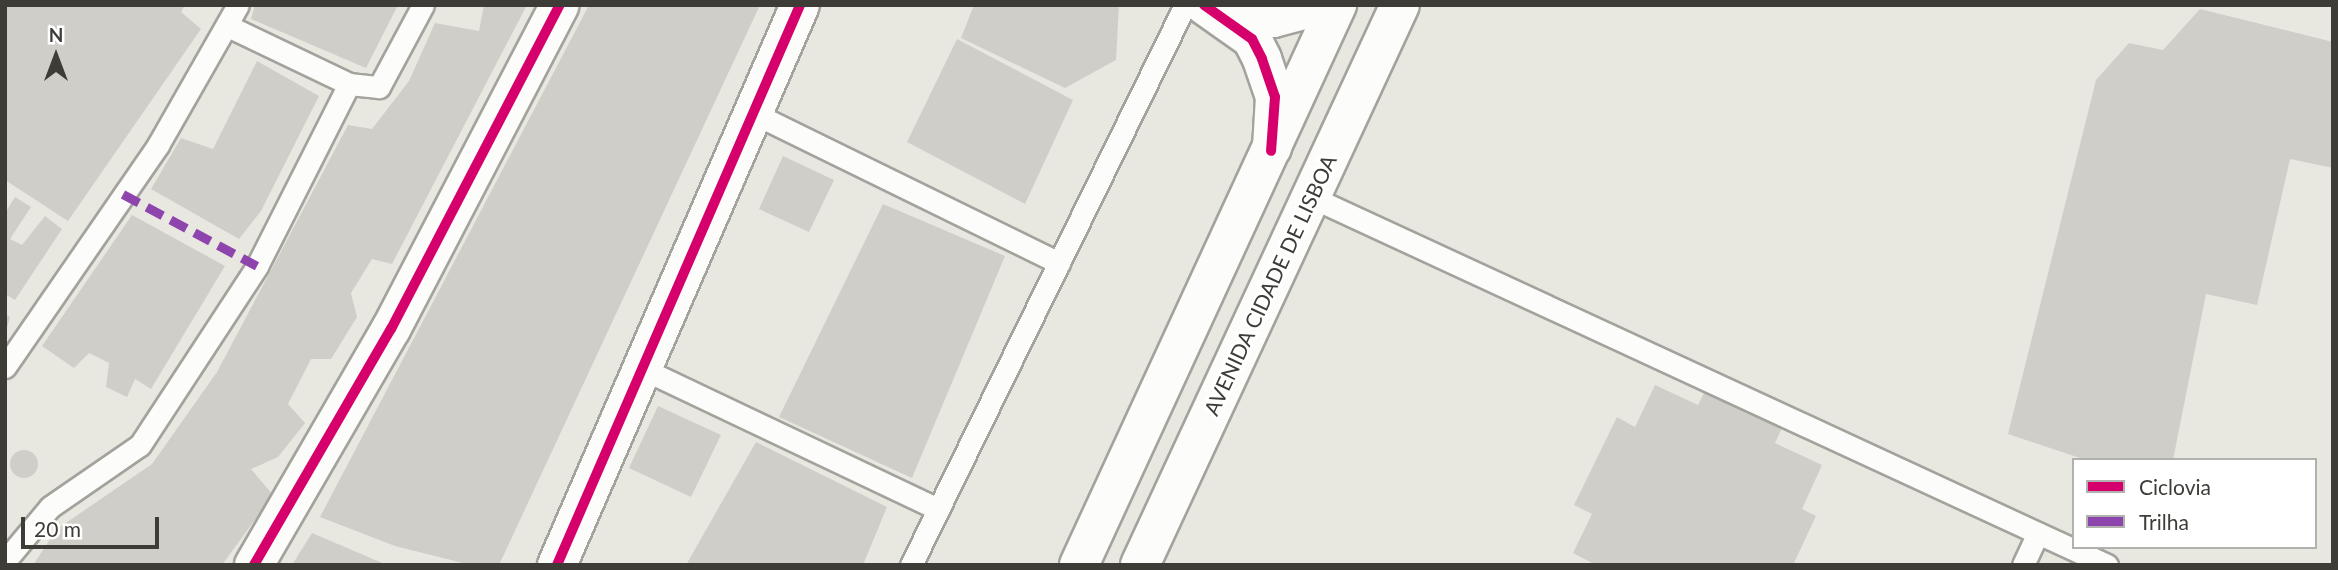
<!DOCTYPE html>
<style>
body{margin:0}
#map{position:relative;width:2338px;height:570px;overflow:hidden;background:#e9e8e0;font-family:Lato,sans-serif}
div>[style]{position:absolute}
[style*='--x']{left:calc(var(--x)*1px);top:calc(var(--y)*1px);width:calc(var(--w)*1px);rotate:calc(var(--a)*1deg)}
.building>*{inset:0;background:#d0cec8}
.round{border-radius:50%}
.roads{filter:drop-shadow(2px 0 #a3a29c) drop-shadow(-2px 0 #a3a29c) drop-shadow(0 2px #a3a29c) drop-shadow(0 -2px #a3a29c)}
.service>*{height:21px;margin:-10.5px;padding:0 10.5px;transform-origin:10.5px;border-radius:10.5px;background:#fcfcfa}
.minor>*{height:38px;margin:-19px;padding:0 19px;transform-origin:19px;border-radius:19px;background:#fcfcfa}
.tertiary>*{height:38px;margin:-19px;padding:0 19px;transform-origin:19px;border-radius:19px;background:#fcfcfa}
.primary>*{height:38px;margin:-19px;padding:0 19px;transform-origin:19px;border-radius:19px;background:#fcfcfa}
.quiet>*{height:9px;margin-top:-4.5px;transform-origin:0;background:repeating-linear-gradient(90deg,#8e44ad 0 18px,transparent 0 27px)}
.cycleway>*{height:10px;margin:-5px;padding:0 5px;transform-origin:5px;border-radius:5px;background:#d6006c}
span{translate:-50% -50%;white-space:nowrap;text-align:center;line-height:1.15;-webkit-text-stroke:6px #fff;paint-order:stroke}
.street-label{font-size:21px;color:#3d3c37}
.frame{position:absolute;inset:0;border:7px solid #3d3c37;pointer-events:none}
.legend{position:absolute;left:2072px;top:458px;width:245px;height:91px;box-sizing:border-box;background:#fff;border:2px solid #b1b1af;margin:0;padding:9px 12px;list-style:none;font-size:21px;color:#3d3c37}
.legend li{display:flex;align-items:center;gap:14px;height:35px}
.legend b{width:35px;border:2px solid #b1b1af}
.north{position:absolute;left:21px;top:21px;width:70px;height:70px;-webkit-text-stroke:5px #fff;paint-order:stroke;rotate:0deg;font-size:19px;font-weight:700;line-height:28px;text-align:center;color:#3d3c37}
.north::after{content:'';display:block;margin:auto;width:24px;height:32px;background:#3d3c37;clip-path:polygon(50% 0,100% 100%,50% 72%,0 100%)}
.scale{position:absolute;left:21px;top:517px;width:138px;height:32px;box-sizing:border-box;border:4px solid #3d3c37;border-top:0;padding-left:9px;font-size:21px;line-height:24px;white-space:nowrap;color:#3d3c37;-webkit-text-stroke:5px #fff;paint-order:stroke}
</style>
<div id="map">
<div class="building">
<i style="clip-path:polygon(5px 5px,185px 5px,181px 12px,201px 29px,68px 221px,5px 180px)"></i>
<i style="clip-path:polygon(255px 5px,398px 5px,366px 68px,251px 19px)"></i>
<i style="clip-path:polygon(484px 5px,527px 5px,392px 264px,372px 259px,351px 293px,357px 317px,331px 359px,311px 359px,288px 404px,305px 423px,278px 457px,251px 469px,273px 495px,222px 565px,33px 565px,57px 529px,152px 464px,217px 372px,348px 125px,372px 129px,409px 81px,435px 23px,479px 31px)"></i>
<i style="clip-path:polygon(589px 5px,760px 5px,499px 565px,471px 565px,395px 546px,320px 517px)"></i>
<i style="clip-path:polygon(974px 5px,1119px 5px,1116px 60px,1065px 88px,961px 38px)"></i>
<i style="clip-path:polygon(2200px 9px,2333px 42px,2333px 168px,2290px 159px,2257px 305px,2206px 294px,2173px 460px,2086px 460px,2008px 434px,2096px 80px,2129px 43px,2163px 50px)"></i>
<i style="clip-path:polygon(957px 39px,1073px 100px,1025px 204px,907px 142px)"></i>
<i style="clip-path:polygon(257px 61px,319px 96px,261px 211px,239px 239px,151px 189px,181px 138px,213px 149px)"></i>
<i style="clip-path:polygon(783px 156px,834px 180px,809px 232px,759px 209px)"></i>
<i style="clip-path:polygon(15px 197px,31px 207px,10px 239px,22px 245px,45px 216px,62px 229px,15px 300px,5px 294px,5px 213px)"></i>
<i style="clip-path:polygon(883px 204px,1005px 256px,912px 478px,779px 417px)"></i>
<i style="clip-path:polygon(132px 215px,225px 266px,151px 389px,135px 379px,127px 397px,106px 387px,109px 363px,89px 353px,74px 368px,42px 346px)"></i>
<i style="clip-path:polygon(5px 314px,10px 317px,6px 332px,5px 332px)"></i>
<i style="clip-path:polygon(1655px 385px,1698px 405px,1705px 391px,1782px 428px,1775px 443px,1822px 465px,1802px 509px,1816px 516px,1793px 565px,1596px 565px,1573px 553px,1592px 514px,1574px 505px,1617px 417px,1635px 427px)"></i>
<i style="clip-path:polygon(658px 406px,721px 435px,691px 497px,629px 468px)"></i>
<i style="clip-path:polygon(756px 442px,887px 507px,863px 565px,686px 565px)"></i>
<i class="round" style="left:10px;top:450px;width:28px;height:28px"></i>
<i style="clip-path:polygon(312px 533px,387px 565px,292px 565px)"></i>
</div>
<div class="roads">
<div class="service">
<i style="--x:230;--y:27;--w:132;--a:25.6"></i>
<i style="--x:753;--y:113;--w:341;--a:26.1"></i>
<i style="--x:1311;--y:197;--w:877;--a:24.81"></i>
<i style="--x:5;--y:367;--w:270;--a:-55.4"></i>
<i style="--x:158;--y:145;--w:161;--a:-60.3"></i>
<i style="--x:643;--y:369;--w:327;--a:25.4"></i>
<i style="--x:5;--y:561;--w:70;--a:-50.2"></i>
<i style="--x:50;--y:507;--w:109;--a:-34.6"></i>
<i style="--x:140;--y:445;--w:214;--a:-56.8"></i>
<i style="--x:257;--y:266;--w:204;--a:-63.2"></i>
<i style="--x:349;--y:84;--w:30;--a:6"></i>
<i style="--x:379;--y:87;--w:93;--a:-61.8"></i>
<i style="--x:911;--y:565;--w:623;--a:-63.93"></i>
<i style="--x:2023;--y:565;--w:35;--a:-65"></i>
</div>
<div class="minor">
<i style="--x:254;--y:565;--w:273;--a:-59.9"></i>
<i style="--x:391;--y:329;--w:365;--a:-62.5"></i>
<i style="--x:557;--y:565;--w:610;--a:-66.54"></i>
</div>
<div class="tertiary">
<i style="--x:1204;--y:5;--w:59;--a:35.3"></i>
<i style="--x:1252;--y:39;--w:22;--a:63"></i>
<i style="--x:1262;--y:59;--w:40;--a:71.1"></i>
<i style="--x:1275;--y:97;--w:51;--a:93.4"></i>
<i style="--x:1220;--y:5;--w:55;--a:13.8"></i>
<i style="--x:1273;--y:18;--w:52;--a:-14.6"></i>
</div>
<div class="primary">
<i style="--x:1079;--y:565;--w:617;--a:-65.26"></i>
<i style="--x:1140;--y:565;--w:617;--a:-65.1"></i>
</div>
</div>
<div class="quiet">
<i style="--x:123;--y:194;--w:152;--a:28.2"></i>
</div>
<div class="cycleway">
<i style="--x:1204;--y:5;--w:59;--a:35.3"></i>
<i style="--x:1252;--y:39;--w:22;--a:63"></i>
<i style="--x:1262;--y:59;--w:40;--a:71.1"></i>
<i style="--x:1275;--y:97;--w:54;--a:94.2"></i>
<i style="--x:254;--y:565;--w:273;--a:-59.9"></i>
<i style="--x:391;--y:329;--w:365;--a:-62.5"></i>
<i style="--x:557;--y:565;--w:610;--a:-66.54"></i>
</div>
<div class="street-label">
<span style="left:1270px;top:285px;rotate:-65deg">AVENIDA CIDADE DE LISBOA</span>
</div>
<div class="frame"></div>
<ul class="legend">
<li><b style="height:9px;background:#d6006c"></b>Ciclovia</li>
<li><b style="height:9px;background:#8e44ad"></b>Trilha</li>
</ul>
<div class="north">N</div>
<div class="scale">20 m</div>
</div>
